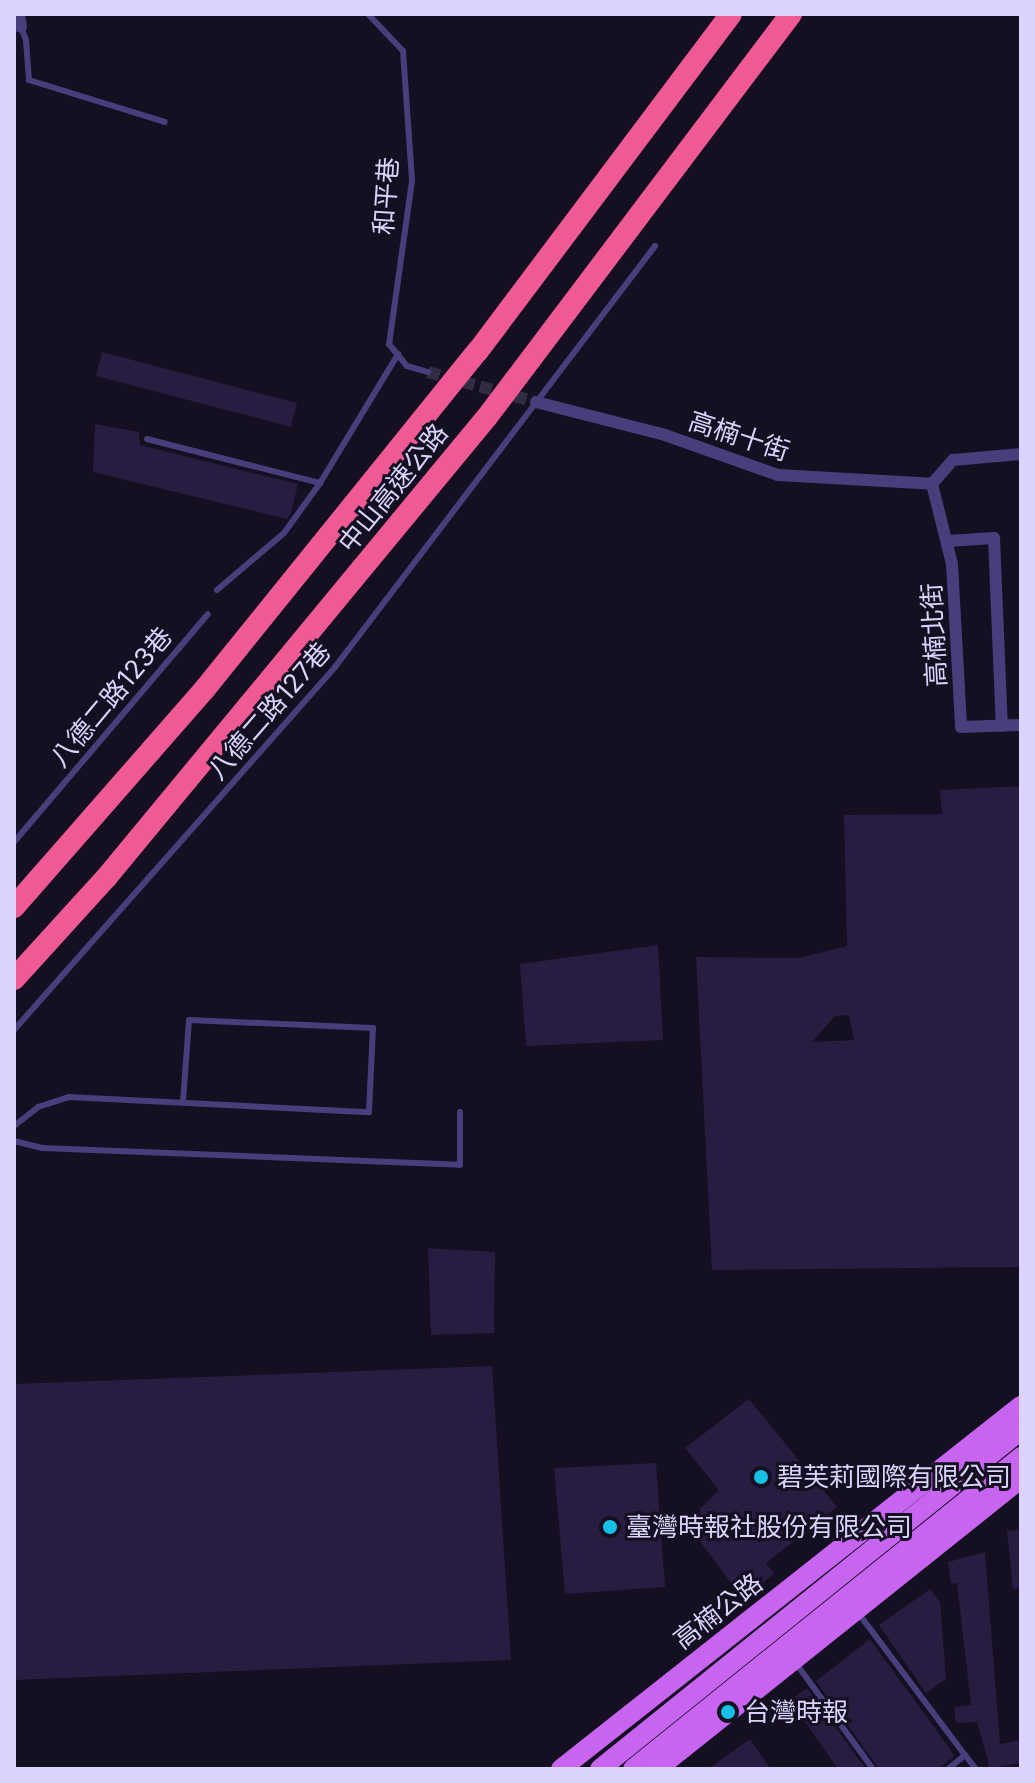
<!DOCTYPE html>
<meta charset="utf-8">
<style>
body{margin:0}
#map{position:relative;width:1035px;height:1783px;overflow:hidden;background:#140f21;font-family:Inter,"Noto Sans TC",sans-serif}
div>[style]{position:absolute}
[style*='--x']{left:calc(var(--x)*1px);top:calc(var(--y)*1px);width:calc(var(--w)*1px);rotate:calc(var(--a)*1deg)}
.building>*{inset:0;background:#271d40}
.minor-tunnel>*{height:12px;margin-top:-6px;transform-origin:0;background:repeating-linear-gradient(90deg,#322c42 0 12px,transparent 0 18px)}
.service>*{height:6px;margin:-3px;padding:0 3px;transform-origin:3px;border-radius:3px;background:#463f7b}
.minor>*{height:12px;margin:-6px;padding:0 6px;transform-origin:6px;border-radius:6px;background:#463f7b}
.primary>*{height:20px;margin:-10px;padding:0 10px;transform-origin:10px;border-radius:10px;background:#c765f0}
.motorway>*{height:22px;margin:-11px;padding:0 11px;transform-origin:11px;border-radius:11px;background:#ef5a96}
.dots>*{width:22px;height:22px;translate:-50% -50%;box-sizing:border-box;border:4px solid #140f21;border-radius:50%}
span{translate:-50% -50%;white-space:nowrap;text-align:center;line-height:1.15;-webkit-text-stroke:6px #140f21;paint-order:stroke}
.street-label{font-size:26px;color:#dbd3fb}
.poi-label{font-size:26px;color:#dbd3fb}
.left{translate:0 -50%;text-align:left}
.frame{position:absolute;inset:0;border:16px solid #dbd3fb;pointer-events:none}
</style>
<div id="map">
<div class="building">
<i style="clip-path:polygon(102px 352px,297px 403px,291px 427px,96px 376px)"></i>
<i style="clip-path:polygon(95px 424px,139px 432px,140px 445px,298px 484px,291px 513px,287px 519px,93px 472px)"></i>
<i style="clip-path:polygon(evenodd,1021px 786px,1021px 1267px,712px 1270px,696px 957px,799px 958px,847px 946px,844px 815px,942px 814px,940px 790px,1021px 786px,849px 1015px,854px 1040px,812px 1042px,835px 1016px,849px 1015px)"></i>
<i style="clip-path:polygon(658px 945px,663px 1040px,526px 1046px,520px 964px)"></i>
<i style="clip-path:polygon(428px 1248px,495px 1252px,494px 1333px,431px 1335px)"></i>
<i style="clip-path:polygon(492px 1366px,511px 1660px,14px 1680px,14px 1384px)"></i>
<i style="clip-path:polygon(749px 1399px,837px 1507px,766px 1563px,774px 1574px,743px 1599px,701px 1543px,700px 1509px,719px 1490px,685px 1448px)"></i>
<i style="clip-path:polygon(656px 1463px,665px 1587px,565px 1594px,554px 1468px)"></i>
<i style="clip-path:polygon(1021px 1529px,1021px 1588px,1013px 1589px,1007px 1531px)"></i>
<i style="clip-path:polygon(985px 1552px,1000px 1744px,1021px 1740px,1021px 1763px,990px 1768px,977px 1722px,956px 1723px,954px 1707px,971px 1705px,957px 1583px,951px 1584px,948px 1562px)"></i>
<i style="clip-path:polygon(930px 1589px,940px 1602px,946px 1679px,926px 1693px,879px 1625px)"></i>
<i style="clip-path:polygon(870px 1639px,955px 1756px,938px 1769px,879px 1769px,816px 1681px)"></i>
<i style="clip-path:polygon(807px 1688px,866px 1769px,838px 1769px,790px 1700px)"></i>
<i style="clip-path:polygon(750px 1739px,771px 1769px,708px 1769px)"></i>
</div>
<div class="minor-tunnel">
<i style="--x:428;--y:372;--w:112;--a:15.5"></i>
</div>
<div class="service">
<i style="--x:368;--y:14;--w:51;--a:46.6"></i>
<i style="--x:403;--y:51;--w:130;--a:86"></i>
<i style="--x:412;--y:181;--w:165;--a:98"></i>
<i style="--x:389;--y:344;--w:28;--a:51"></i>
<i style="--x:407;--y:366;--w:22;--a:16"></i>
<i style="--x:14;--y:29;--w:7;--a:-16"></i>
<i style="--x:21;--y:27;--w:14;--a:69"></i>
<i style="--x:26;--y:40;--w:40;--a:85.7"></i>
<i style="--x:29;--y:80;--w:142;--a:17.2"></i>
<i style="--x:147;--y:439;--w:179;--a:14.3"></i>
<i style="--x:320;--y:483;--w:151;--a:-58.8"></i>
<i style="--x:217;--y:590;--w:88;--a:-40.4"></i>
<i style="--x:284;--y:533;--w:62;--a:-54.2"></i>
<i style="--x:14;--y:842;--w:299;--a:-49.6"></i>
<i style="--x:14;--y:1030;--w:485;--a:-48.5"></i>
<i style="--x:335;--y:667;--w:529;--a:-52.76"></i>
<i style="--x:14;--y:1126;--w:31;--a:-38"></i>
<i style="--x:38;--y:1107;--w:32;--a:-18"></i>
<i style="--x:68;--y:1097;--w:301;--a:2.9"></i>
<i style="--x:369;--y:1112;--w:84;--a:-87.3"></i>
<i style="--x:373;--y:1028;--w:184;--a:-177.5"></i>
<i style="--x:189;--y:1020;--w:81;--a:94.2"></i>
<i style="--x:14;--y:1141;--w:29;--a:14"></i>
<i style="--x:42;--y:1148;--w:418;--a:2.3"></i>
<i style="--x:460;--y:1165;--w:53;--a:-90"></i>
<i style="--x:859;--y:1614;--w:176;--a:53.1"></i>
<i style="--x:795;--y:1662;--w:132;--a:53.9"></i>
<i style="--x:948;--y:1769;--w:22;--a:-39"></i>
<i style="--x:965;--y:1755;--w:18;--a:52"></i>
</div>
<div class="minor">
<i style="--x:19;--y:14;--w:13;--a:81"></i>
<i style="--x:536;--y:402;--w:133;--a:14.3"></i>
<i style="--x:665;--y:435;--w:120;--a:19.5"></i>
<i style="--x:778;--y:475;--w:154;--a:3.3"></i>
<i style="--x:932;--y:484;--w:82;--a:76"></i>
<i style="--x:952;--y:564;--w:163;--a:86.8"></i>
<i style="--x:961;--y:727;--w:60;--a:-1.9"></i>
<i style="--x:932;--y:484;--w:32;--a:-49"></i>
<i style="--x:953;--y:460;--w:68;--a:-5"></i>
<i style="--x:948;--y:541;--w:46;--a:-3.7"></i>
<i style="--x:994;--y:538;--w:188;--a:87.6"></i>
</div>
<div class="primary">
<i style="--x:561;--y:1769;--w:586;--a:-38.28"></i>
<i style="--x:600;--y:1769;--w:541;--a:-38.84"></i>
<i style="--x:633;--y:1769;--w:498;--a:-38.8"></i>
<i style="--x:657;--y:1769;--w:466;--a:-38.6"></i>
</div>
<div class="motorway">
<i style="--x:14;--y:907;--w:288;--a:-48.8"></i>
<i style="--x:204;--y:690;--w:436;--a:-51.1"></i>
<i style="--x:478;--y:351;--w:421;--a:-53.1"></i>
<i style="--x:14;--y:979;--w:137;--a:-47.7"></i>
<i style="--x:106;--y:878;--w:598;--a:-50.43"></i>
<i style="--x:487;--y:417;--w:505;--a:-52.97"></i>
</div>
<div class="dots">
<i style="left:761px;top:1477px;background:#16bfe4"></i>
<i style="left:610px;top:1527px;background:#16bfe4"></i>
<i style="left:728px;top:1712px;background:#16bfe4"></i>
</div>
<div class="street-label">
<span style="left:386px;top:196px;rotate:-86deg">和平巷</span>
<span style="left:739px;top:436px;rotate:18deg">高楠十街</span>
<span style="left:393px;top:488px;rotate:-51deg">中山高速公路</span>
<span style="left:934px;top:635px;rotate:-93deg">高楠北街</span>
<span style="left:111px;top:697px;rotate:-50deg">八德二路123巷</span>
<span style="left:269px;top:711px;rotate:-49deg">八德二路127巷</span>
<span style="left:718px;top:1611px;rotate:-38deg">高楠公路</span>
</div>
<div class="poi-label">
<span class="left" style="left:777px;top:1477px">碧芙莉國際有限公司</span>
<span class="left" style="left:626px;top:1527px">臺灣時報社股份有限公司</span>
<span class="left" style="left:744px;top:1712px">台灣時報</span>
</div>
<div class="frame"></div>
</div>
